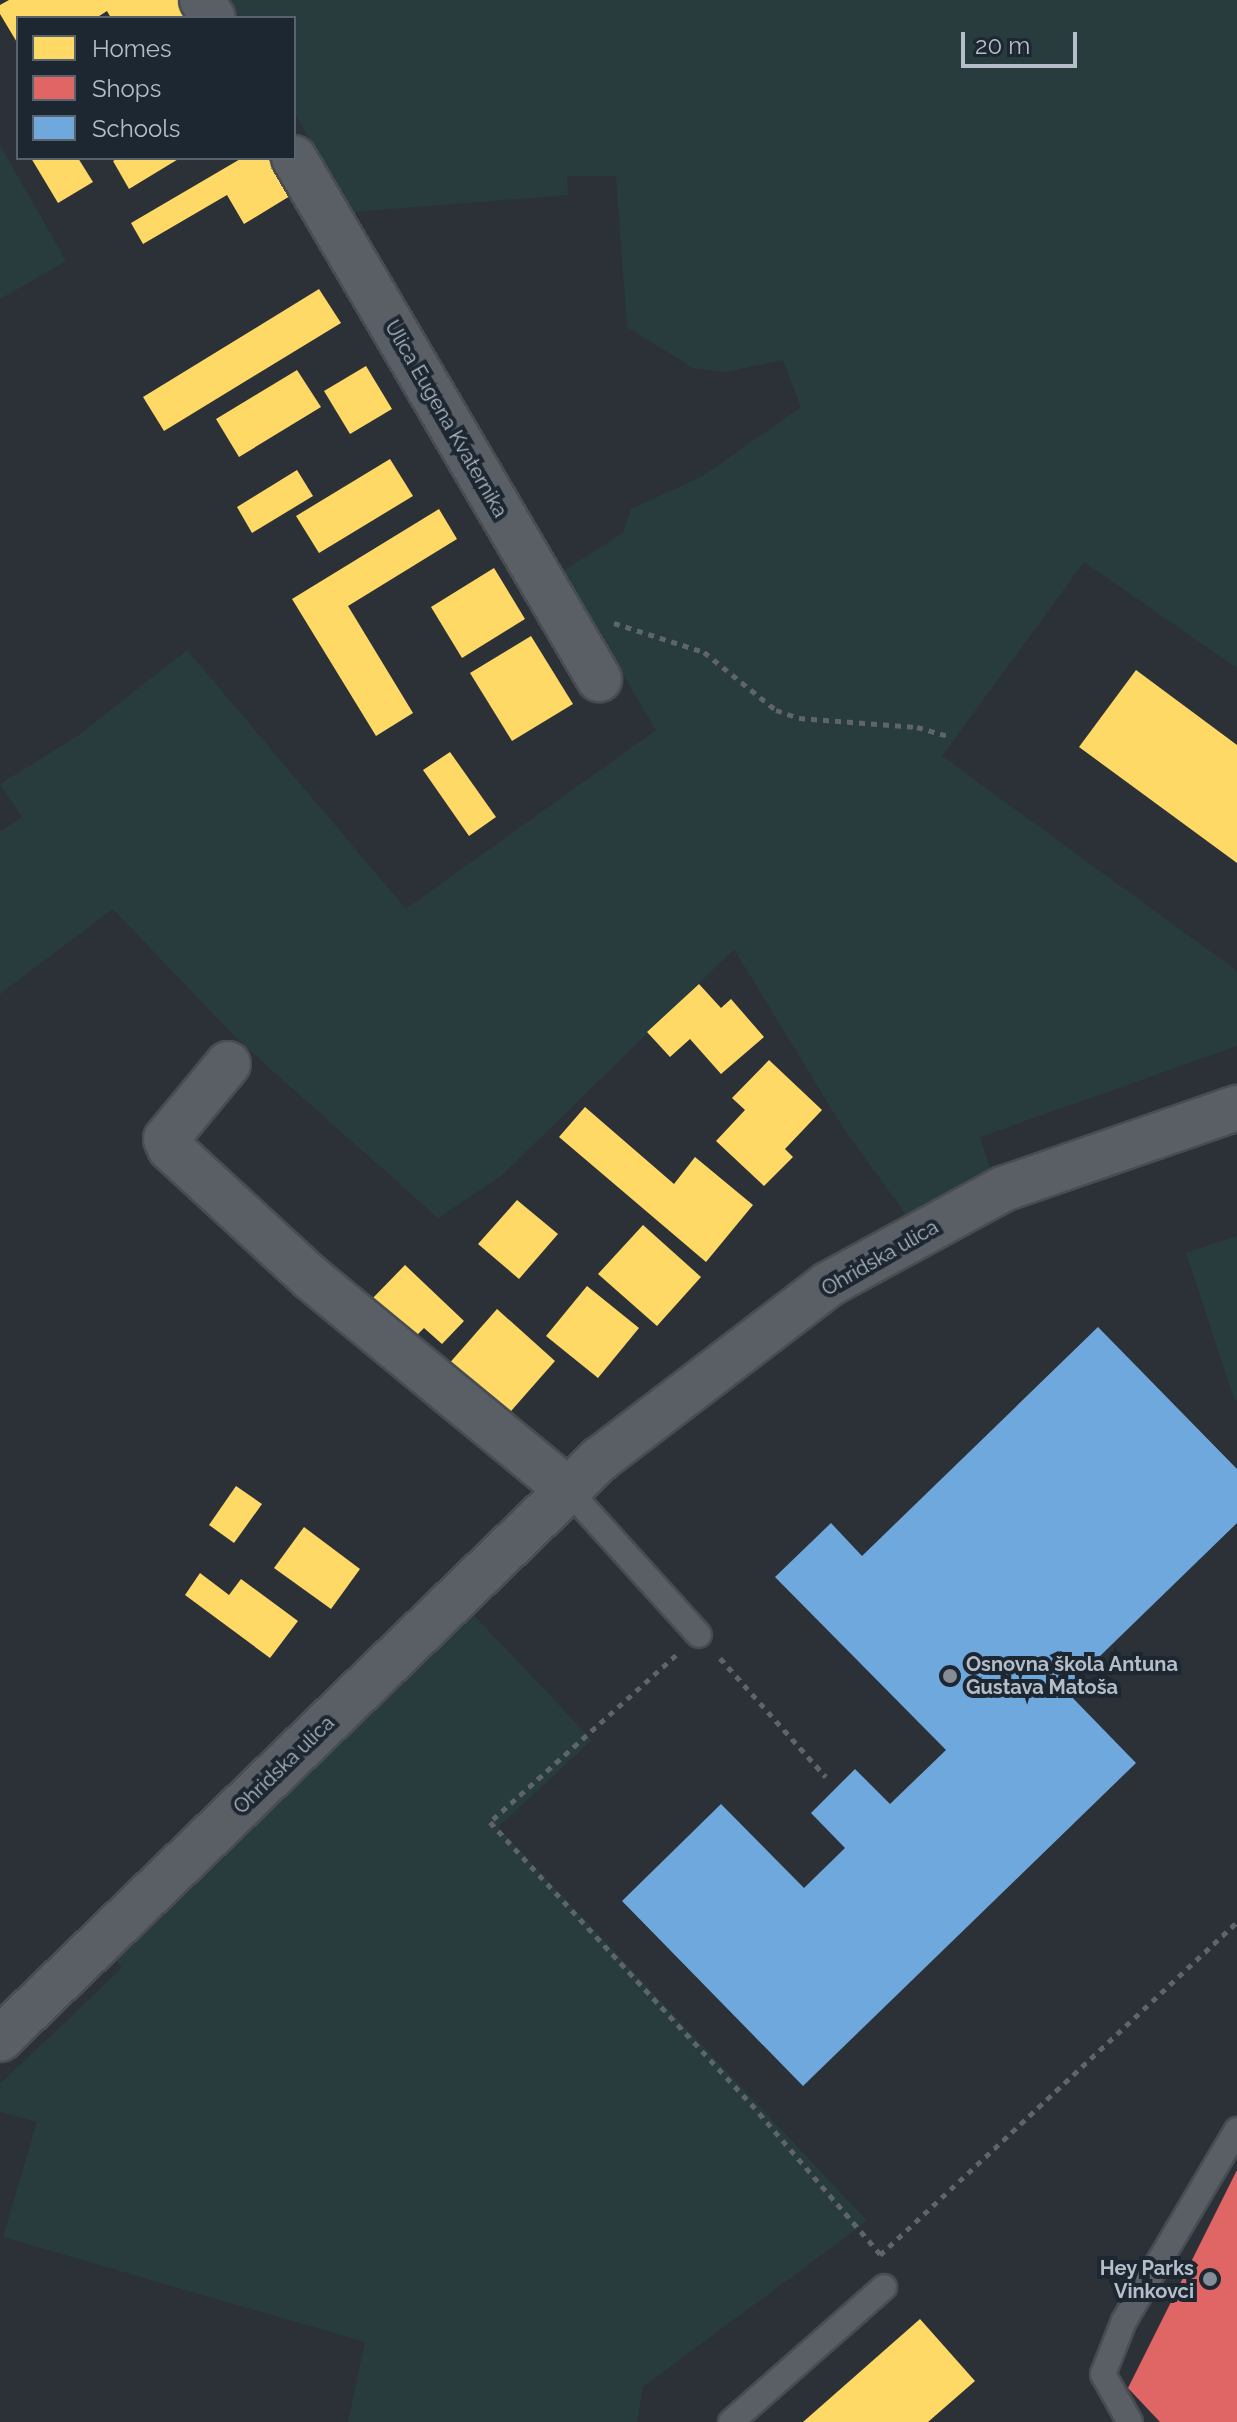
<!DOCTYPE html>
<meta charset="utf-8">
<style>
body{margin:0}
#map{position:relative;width:1237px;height:2422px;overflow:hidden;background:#2b3137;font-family:Raleway,sans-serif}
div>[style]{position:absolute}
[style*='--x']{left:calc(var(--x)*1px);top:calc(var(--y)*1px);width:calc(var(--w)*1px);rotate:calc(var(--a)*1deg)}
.green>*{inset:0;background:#283c3e}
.homes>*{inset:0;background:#ffd966}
.shops>*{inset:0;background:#e06666}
.schools>*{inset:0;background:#6fa8dc}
.path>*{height:5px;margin-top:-2.5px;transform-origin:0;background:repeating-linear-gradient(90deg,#5e6469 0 6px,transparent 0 12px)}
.roads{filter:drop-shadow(2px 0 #484d52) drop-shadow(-2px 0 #484d52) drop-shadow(0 2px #484d52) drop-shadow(0 -2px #484d52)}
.lane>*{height:24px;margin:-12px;padding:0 12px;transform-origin:12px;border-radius:12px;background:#5a5e65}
.street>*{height:44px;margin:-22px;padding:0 22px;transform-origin:22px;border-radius:22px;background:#5a5e65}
.dots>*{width:22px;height:22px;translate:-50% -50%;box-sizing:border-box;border:4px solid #1d2732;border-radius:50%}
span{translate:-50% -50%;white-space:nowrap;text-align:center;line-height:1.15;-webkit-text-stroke:8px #1d2732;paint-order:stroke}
.street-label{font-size:20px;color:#b4bdc8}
.poi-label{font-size:20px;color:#b4bdc8;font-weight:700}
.left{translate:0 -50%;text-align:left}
.right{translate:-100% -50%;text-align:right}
.legend{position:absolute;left:16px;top:16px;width:280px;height:144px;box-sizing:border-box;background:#1d2732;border:2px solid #59636e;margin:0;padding:10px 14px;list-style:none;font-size:24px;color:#b4bdc8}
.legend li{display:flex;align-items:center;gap:16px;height:40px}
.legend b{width:40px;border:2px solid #59636e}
.scale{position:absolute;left:961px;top:32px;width:116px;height:36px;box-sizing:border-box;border:4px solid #b4bdc8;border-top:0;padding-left:10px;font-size:24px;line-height:28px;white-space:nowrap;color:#b4bdc8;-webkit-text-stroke:6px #1d2732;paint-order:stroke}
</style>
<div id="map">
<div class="green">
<i style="clip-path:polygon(230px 0,1237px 0,1237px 668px,1084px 562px,942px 756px,1237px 971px,1237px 1046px,980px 1137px,992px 1173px,907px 1216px,842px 1126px,734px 949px,501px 1176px,438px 1218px,237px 1039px,113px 909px,0 994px,0 832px,22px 817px,0 784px,79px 735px,187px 650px,406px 909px,656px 730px,562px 572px,623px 533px,631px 509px,703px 476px,801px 407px,783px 360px,725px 372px,693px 368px,627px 327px,616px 176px,567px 176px,568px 195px,352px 212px,294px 112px,294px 18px,240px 18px)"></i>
<i style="clip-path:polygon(0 145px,66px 261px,0 299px)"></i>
<i style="clip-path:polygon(1237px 1236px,1237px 1400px,1235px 1401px,1186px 1253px)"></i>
<i style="clip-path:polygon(468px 1609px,592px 1740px,498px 1827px,867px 2221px,643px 2387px,637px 2422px,348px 2422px,365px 2342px,3px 2237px,37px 2122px,0 2112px,0 2084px,122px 1968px,110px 1953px)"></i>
</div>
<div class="homes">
<i style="clip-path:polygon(9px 0,188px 0,187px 18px,111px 18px,107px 11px,96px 18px,18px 18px,18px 44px,0 14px,0 5px)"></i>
<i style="clip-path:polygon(31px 158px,78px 158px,93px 182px,58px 203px)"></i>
<i style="clip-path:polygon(118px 158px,180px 158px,129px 189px,113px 161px)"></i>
<i style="clip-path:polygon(242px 158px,268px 158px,290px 196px,244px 224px,227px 195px,143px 244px,131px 223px)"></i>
<i style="clip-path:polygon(319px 289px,341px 323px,164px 431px,143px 397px)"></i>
<i style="clip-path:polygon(366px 366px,392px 409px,350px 434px,324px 391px)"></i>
<i style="clip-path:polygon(297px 370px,321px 407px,239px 457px,216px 419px)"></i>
<i style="clip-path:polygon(390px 459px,413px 496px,319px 553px,296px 516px)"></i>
<i style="clip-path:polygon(297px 470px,313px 496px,252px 533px,237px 507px)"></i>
<i style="clip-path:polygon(439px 509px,457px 539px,348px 606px,413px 713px,376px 736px,292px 599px)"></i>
<i style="clip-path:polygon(494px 568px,525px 619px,462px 658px,431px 607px)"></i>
<i style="clip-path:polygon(531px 636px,573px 704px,512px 741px,470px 673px)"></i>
<i style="clip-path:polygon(1136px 670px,1237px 745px,1237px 863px,1079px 747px)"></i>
<i style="clip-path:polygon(450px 752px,496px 817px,469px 836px,423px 770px)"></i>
<i style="clip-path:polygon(699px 984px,721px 1008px,731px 999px,764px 1037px,721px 1074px,690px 1039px,670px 1057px,647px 1032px)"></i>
<i style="clip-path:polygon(769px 1060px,822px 1110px,785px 1149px,793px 1157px,764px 1186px,716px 1141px,745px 1110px,732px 1098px)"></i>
<i style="clip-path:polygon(585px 1107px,674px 1184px,695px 1157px,753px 1205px,706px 1262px,559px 1137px)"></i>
<i style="clip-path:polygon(517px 1200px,558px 1234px,519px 1279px,478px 1244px)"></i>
<i style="clip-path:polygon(643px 1225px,701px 1277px,657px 1326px,598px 1274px)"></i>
<i style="clip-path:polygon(405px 1265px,464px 1321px,442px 1344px,424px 1328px,410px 1342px,369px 1302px)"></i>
<i style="clip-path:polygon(587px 1286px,639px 1328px,598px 1378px,546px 1336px)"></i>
<i style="clip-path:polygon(497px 1309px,555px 1361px,505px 1418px,447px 1366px)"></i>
<i style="clip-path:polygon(236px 1486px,262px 1504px,234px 1543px,209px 1525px)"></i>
<i style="clip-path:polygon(304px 1527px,360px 1569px,331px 1609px,274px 1568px)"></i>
<i style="clip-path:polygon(200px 1573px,229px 1595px,241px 1579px,298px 1621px,270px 1658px,185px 1595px)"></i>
<i style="clip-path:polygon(920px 2319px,975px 2381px,928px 2422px,803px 2422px)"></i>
</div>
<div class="shops">
<i style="clip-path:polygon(1237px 2170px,1237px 2422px,1160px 2422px,1128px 2388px)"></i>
</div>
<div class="schools">
<i style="clip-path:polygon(1098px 1327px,1237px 1469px,1237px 1523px,1065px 1690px,1136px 1763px,803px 2086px,622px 1901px,721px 1804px,804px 1888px,845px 1848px,811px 1813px,855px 1769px,890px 1804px,946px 1750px,775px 1577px,831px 1523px,862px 1556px)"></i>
</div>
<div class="path">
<i style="--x:614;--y:623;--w:95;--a:17.9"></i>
<i style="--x:704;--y:652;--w:92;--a:38.9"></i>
<i style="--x:776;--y:710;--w:24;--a:19"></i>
<i style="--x:799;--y:718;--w:118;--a:4.4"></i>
<i style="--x:917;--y:727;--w:33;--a:16"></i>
<i style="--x:676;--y:1655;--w:250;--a:138.1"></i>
<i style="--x:490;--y:1822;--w:396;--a:47.2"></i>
<i style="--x:759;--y:2113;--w:189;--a:49.3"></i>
<i style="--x:720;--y:1658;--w:159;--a:48.3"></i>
<i style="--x:880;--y:2255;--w:488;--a:-43"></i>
</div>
<div class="roads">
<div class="lane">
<i style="--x:568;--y:1490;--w:195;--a:47.9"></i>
<i style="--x:731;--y:2422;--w:204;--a:-41.4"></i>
<i style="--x:1130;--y:2422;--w:55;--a:-119.4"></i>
<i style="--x:1103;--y:2374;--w:57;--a:-68.4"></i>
<i style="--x:1124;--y:2321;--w:222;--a:-59.4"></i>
</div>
<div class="street">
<i style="--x:202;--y:0;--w:21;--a:59"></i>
<i style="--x:294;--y:158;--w:604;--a:59.65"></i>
<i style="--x:228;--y:1064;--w:97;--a:129.6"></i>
<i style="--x:166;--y:1139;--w:10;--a:66"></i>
<i style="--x:170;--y:1148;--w:192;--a:42.7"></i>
<i style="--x:311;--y:1278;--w:333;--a:39.5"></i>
<i style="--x:0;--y:2039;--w:835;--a:-44.03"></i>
<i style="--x:600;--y:1459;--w:288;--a:-37.4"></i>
<i style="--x:829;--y:1284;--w:198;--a:-28.6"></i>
<i style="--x:1003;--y:1189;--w:248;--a:-19.1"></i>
</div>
</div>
<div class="dots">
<i style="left:950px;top:1676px;background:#848c95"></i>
<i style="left:1210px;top:2279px;background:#848c95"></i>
</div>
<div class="street-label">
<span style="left:446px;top:419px;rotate:60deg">Ulica Eugena Kvaternika</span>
<span style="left:880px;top:1258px;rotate:-30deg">Ohridska ulica</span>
<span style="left:284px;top:1765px;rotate:-44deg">Ohridska ulica</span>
</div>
<div class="poi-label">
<span class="left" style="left:966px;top:1676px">Osnovna škola Antuna<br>Gustava Matoša</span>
<span class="right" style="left:1194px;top:2280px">Hey Parks<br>Vinkovci</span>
</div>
<ul class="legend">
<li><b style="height:22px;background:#ffd966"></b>Homes</li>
<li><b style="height:22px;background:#e06666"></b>Shops</li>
<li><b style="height:22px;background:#6fa8dc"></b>Schools</li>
</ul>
<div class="scale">20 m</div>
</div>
